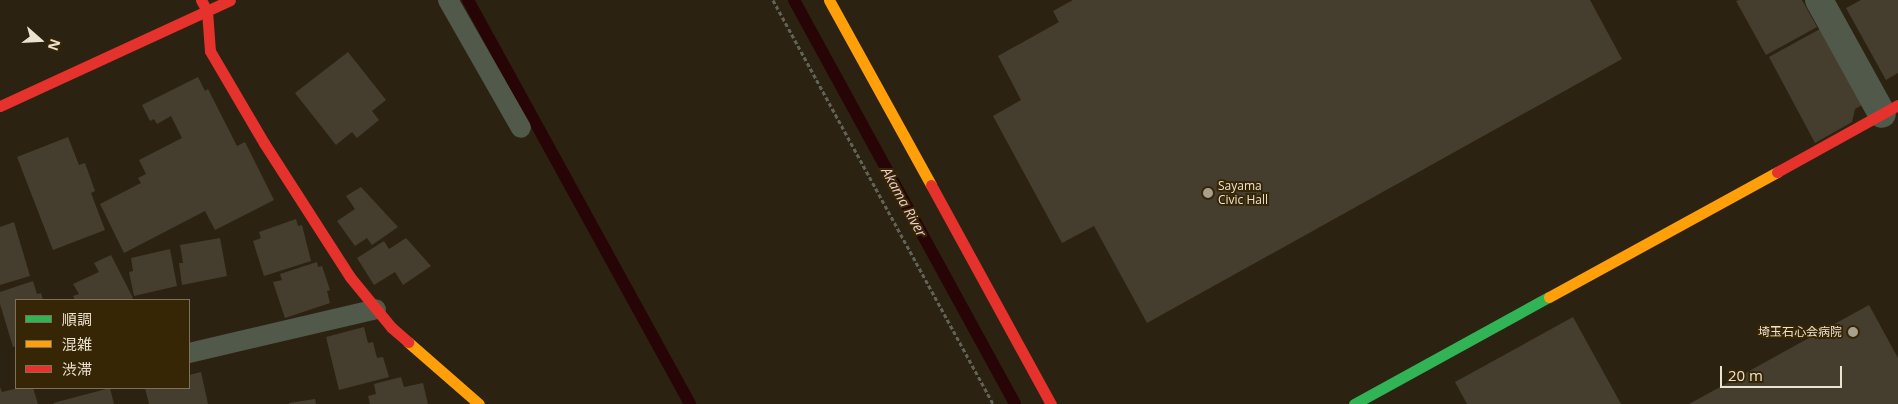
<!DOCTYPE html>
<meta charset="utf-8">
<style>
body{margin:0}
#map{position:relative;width:1898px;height:404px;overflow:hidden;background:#2c2211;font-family:"Open Sans","Noto Sans JP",sans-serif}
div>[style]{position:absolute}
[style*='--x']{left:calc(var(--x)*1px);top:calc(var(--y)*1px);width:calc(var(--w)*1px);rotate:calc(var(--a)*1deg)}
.stream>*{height:12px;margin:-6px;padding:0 6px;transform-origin:6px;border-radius:6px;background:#270506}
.building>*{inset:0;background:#453e2e}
.path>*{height:3px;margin-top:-1.5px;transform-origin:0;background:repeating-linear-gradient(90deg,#616357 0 4px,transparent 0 6.5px)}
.lane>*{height:20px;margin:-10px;padding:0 10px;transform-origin:10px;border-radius:10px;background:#51594b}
.street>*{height:28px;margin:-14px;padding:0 14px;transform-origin:14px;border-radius:14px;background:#51594b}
.fast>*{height:11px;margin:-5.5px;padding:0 5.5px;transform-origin:5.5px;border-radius:5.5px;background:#30b455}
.slow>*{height:11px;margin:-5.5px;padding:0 5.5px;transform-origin:5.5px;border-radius:5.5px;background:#ff9f0a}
.jam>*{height:11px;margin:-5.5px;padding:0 5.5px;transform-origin:5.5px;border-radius:5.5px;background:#e5322d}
.dots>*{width:14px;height:14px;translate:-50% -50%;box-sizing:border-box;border:2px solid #372606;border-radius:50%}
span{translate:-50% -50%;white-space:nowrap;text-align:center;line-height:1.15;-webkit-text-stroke:4px #372606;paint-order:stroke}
.poi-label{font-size:12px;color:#ece2d0}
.left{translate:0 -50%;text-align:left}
.right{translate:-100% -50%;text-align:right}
.water-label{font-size:14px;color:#eccbca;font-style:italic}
.legend{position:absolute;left:15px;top:299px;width:175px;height:90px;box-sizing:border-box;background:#372606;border:1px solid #7f7157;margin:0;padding:6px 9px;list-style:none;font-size:15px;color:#ece2d0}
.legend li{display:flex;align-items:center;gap:10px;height:25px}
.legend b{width:25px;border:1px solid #7f7157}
.north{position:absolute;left:15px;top:15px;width:50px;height:50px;-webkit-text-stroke:4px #372606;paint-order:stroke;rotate:109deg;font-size:14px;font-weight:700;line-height:20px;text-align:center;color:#ece2d0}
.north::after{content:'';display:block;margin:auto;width:18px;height:22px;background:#ece2d0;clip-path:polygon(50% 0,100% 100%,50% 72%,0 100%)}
.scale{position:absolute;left:1720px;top:366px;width:122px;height:22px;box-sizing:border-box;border:2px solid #ece2d0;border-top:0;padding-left:6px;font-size:15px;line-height:18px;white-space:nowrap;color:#ece2d0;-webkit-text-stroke:4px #372606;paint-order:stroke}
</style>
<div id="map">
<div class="stream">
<i style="--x:468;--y:0;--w:461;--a:61.2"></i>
<i style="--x:794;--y:0;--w:460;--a:61.3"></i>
</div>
<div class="building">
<i style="clip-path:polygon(1073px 0,1590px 0,1622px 59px,1147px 323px,1094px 226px,1062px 243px,993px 116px,1021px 100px,998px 56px,1059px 22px,1053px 11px)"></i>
<i style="clip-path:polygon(1739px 0,1802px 0,1817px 27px,1766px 55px,1736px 1px)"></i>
<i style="clip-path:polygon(1861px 0,1898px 0,1898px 73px,1886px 80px,1846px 8px)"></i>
<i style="clip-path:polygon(1820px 29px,1862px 105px,1855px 109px,1852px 122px,1815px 143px,1769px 57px)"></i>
<i style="clip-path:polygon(348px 52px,386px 100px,372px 111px,379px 120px,357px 138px,352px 132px,336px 145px,295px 93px)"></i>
<i style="clip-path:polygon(198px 77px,205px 91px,208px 89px,237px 146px,245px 142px,274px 200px,215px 230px,205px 211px,124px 253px,100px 204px,141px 183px,138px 178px,146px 174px,139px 160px,182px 138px,171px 116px,157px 124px,154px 119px,150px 121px,142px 105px)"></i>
<i style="clip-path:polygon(68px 137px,79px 165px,85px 163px,95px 191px,91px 193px,105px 230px,53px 250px,17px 157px)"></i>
<i style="clip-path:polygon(361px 187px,398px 227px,372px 245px,367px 238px,355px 246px,337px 221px,355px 209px,346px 196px)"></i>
<i style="clip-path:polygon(296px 219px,298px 226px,302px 225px,311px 261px,264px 276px,253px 241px,261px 238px,259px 232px)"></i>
<i style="clip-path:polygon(14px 222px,30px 276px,0 285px,0 227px)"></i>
<i style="clip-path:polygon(220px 238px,227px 276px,182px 285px,179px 263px,183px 263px,180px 245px)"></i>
<i style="clip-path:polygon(406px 238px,431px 266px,403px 285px,395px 272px,374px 285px,357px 258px,384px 241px,389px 249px)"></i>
<i style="clip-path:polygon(170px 249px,177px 286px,134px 296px,129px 272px,133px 271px,131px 258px)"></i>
<i style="clip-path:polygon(111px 255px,133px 298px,130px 300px,75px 300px,73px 296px,79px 294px,73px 284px,99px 272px,94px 263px)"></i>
<i style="clip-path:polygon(317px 262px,318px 267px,322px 266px,330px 290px,327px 291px,330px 303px,285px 318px,273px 282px,282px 280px,280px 274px)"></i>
<i style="clip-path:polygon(33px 281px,37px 294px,41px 293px,43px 300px,16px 300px,16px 346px,13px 347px,0 304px,0 292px)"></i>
<i style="clip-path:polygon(1869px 305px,1898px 358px,1898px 404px,1689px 404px)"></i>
<i style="clip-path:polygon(1573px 317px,1621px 404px,1467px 404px,1455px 382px)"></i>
<i style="clip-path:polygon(364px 327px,368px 343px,373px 342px,377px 358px,383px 357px,389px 377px,339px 390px,326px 337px)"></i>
<i style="clip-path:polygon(201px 372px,208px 404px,149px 404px,145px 388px,189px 388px,189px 375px)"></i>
<i style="clip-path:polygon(401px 377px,404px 387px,423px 383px,428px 404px,370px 404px,368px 396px,376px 394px,374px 384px)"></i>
<i style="clip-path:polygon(0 387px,2px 392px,18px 388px,33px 388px,38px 404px,0 404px)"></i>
<i style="clip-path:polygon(110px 388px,114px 404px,54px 404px,53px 403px)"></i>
<i style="clip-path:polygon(315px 399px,316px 404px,289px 404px,289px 403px)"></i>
</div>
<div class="path">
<i style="--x:773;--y:0;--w:460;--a:61.4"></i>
</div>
<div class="lane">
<i style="--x:448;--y:0;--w:147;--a:60.3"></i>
<i style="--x:189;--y:353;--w:192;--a:-13.2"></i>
</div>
<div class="street">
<i style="--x:1819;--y:0;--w:130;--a:61.1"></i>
</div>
<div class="fast">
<i style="--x:1354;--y:404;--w:222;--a:-28.8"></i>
</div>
<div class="slow">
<i style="--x:829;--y:0;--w:211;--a:61.1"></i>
<i style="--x:1549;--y:297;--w:260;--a:-28.7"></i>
<i style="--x:408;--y:342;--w:94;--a:41.1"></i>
</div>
<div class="jam">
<i style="--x:201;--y:0;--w:13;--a:61"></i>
<i style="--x:207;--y:11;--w:40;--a:85.7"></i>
<i style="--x:210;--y:51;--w:107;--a:59.6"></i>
<i style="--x:264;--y:143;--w:159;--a:57.3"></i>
<i style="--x:350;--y:277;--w:65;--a:50.6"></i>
<i style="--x:391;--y:327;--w:23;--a:41"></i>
<i style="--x:0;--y:106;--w:253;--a:-24.7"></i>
<i style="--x:1777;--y:172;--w:138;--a:-29"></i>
<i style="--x:931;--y:185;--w:250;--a:61.3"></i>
</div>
<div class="dots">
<i style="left:1208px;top:193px;background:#a99f8d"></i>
<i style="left:1853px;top:332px;background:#a99f8d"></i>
</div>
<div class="poi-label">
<span class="left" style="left:1218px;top:193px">Sayama<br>Civic Hall</span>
<span class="right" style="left:1842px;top:332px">埼玉石心会病院</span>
</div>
<div class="water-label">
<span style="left:904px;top:202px;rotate:61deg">Akama River</span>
</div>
<ul class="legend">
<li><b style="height:6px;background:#30b455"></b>順調</li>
<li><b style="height:6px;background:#ff9f0a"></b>混雑</li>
<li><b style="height:6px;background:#e5322d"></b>渋滞</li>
</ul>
<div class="north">N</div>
<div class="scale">20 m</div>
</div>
